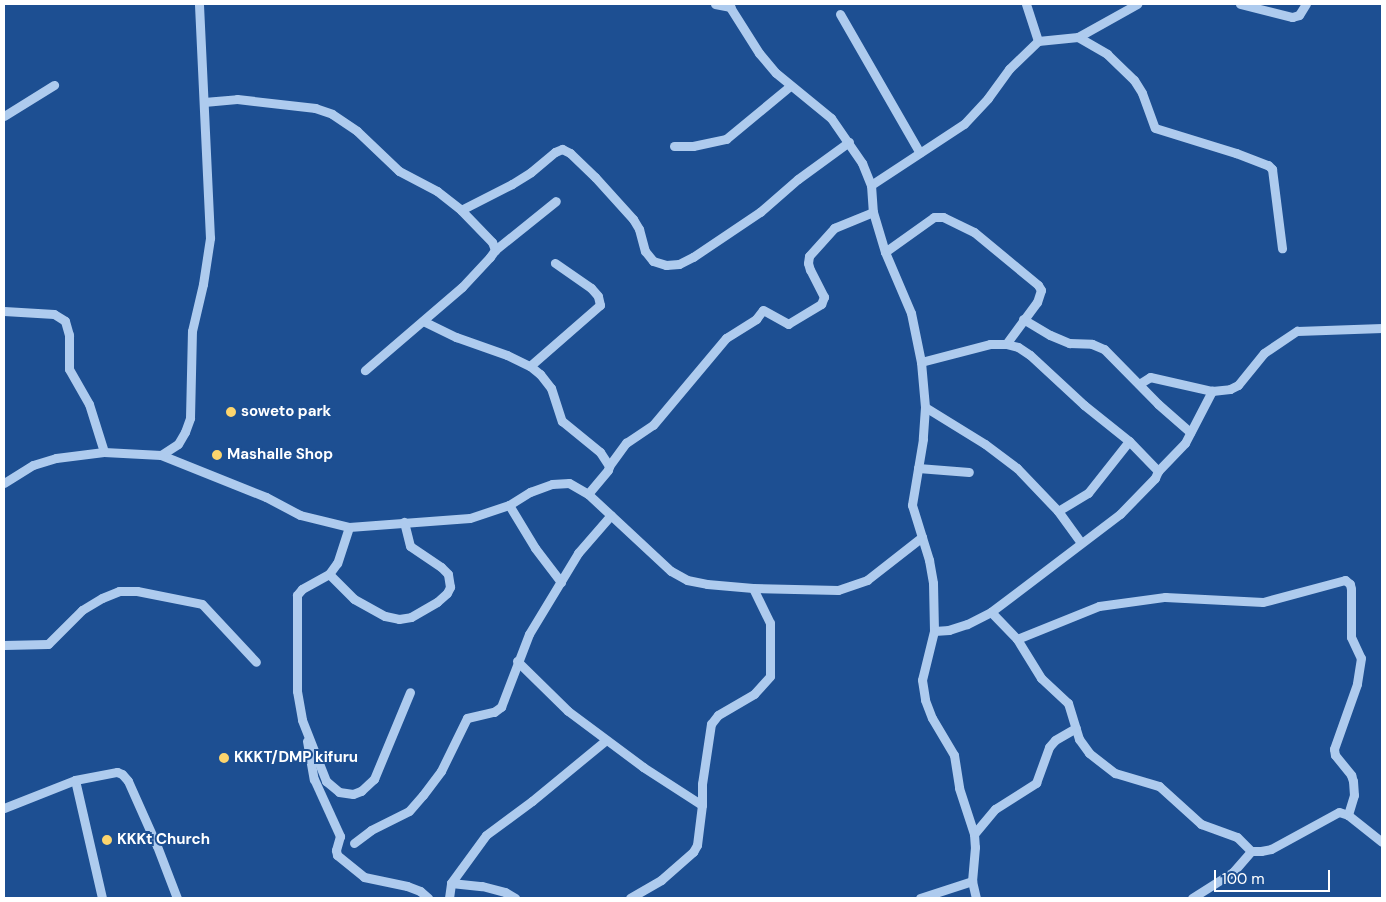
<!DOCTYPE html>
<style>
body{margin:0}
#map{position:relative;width:1386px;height:902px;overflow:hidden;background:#1d4f92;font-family:"DM Sans",sans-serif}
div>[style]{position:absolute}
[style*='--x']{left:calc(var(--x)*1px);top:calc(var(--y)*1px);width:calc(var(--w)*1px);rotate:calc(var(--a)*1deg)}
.minor>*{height:9px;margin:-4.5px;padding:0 4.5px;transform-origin:4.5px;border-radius:4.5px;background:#aecbee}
.dots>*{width:14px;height:14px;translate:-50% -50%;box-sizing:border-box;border:2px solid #1d4f92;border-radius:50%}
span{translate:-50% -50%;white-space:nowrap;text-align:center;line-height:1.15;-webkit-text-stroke:4px #1d4f92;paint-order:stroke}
.poi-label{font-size:15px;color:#fff;font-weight:700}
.left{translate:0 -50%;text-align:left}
.frame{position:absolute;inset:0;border:5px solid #fff;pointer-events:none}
.scale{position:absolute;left:1214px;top:870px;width:116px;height:22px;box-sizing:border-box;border:2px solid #fff;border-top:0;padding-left:6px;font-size:15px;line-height:18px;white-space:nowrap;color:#fff;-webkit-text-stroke:4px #1d4f92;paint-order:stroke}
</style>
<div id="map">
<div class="minor">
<i style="--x:715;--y:4;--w:16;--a:11"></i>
<i style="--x:728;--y:4;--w:58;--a:57.7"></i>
<i style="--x:759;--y:53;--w:26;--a:50"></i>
<i style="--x:776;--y:73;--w:71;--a:39.3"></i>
<i style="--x:831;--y:118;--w:55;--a:55.4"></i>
<i style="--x:862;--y:163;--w:24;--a:68"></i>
<i style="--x:871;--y:185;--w:27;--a:86"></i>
<i style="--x:873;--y:212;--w:42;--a:73.3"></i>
<i style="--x:885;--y:252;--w:66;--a:66.9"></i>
<i style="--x:911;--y:313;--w:50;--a:78.5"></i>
<i style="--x:921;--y:362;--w:45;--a:84.9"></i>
<i style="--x:925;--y:407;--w:32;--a:94"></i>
<i style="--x:923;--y:439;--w:67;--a:99.5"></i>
<i style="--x:912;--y:505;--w:58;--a:72.8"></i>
<i style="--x:929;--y:560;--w:23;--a:80"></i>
<i style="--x:933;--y:583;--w:48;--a:88.8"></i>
<i style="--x:934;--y:631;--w:50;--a:103.8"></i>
<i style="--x:922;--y:680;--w:20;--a:81"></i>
<i style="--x:925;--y:700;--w:19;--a:69"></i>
<i style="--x:932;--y:718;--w:43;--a:59.3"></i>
<i style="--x:954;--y:755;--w:33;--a:81"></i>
<i style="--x:959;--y:788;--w:48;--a:71.9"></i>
<i style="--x:974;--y:834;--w:13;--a:86"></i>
<i style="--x:975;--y:847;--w:34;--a:95"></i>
<i style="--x:972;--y:881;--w:17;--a:77"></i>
<i style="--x:1026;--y:4;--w:39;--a:72"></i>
<i style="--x:1240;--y:4;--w:54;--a:14"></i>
<i style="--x:1292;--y:17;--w:7;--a:-16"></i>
<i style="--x:1299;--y:15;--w:13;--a:-58"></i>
<i style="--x:840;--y:14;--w:160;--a:60.1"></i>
<i style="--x:1078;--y:37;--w:34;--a:30"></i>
<i style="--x:1107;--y:54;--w:37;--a:44"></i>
<i style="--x:1134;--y:80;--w:15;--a:58"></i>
<i style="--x:1142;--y:93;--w:37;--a:70"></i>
<i style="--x:1155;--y:128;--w:85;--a:17.2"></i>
<i style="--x:1236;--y:153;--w:34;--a:21"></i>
<i style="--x:1268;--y:165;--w:6;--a:45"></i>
<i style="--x:1272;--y:169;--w:80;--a:82.8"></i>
<i style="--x:204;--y:102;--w:33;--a:-5"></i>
<i style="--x:237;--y:99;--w:79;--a:6.6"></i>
<i style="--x:315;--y:108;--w:18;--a:19"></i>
<i style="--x:332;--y:114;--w:30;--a:34"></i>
<i style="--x:357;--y:131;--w:58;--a:43.6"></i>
<i style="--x:399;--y:171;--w:43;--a:27.8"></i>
<i style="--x:437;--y:191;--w:31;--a:38"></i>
<i style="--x:461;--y:210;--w:45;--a:45.9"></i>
<i style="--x:492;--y:242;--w:9;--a:69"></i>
<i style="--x:495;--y:250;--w:9;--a:126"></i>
<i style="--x:490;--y:257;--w:41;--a:133"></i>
<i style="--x:462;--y:287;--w:128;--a:139.4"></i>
<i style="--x:4;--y:116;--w:59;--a:-31.8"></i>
<i style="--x:674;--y:146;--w:19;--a:0"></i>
<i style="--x:693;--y:146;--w:34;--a:-12"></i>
<i style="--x:726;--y:139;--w:83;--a:-39.6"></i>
<i style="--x:871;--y:185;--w:111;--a:-33.3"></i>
<i style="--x:964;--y:124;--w:35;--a:-47"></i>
<i style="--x:988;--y:98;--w:36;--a:-54"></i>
<i style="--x:1009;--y:69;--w:40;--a:-44"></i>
<i style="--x:1038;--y:41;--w:40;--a:-5.7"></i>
<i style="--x:1078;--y:37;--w:68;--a:-29.2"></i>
<i style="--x:461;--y:210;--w:57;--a:-27"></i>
<i style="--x:512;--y:184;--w:22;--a:-32"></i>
<i style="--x:531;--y:172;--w:31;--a:-40"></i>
<i style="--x:555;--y:152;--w:8;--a:-23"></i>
<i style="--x:562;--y:149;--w:9;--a:27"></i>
<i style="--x:570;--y:153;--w:35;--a:44"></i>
<i style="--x:595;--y:177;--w:57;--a:47.9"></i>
<i style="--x:633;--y:219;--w:12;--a:59"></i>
<i style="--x:639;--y:229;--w:23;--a:75"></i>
<i style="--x:645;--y:251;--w:13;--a:51"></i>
<i style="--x:653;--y:261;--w:14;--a:17"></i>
<i style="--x:666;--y:265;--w:13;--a:-4"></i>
<i style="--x:679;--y:264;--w:16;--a:-27"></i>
<i style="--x:693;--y:257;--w:81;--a:-33.9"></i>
<i style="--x:760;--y:212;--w:50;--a:-41"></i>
<i style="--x:798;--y:179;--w:63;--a:-36"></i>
<i style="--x:495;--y:250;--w:78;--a:-38.8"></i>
<i style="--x:885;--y:252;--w:60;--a:-35.5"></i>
<i style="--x:934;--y:217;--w:9;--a:0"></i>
<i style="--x:943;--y:217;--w:34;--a:26"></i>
<i style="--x:974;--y:232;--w:83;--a:39.6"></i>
<i style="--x:1038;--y:285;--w:6;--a:59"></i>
<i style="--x:1041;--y:290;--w:13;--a:108"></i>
<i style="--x:1037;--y:302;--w:52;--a:126.4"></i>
<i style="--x:4;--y:311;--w:50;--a:3.4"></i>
<i style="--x:54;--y:314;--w:13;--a:32"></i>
<i style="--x:65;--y:321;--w:15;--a:74"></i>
<i style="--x:69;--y:335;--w:34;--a:90"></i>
<i style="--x:69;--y:369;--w:40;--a:60.3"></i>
<i style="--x:89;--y:404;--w:50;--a:72.6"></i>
<i style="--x:1023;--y:319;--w:31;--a:31"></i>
<i style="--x:1050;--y:335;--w:21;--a:23"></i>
<i style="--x:1069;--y:343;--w:23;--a:2"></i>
<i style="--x:1092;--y:344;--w:13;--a:23"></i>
<i style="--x:1104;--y:349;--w:77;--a:45.5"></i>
<i style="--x:1158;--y:404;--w:43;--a:41.2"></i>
<i style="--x:423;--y:321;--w:37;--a:26"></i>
<i style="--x:456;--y:337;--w:54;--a:19.4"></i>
<i style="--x:507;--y:355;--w:25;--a:26"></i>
<i style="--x:530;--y:366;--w:13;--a:39"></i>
<i style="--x:540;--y:374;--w:18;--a:52"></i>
<i style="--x:551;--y:388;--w:35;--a:72"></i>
<i style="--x:562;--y:421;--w:49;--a:39.2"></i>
<i style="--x:600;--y:452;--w:17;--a:57"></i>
<i style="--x:609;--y:466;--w:4;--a:104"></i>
<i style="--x:608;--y:470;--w:31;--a:130"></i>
<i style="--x:921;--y:362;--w:71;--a:-14.6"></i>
<i style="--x:990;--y:344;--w:16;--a:0"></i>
<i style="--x:1006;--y:344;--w:12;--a:14"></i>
<i style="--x:1018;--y:347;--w:14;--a:34"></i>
<i style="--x:1030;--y:355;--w:74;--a:42.8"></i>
<i style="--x:1084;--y:405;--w:58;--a:38.7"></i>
<i style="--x:1129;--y:441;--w:42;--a:46"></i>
<i style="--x:1158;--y:471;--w:8;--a:113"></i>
<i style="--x:1155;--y:478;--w:50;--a:134.2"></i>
<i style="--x:1120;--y:514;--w:162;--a:142.8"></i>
<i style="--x:991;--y:612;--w:27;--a:153"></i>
<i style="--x:967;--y:624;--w:19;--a:162"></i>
<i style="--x:949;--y:630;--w:15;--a:176"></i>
<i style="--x:530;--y:366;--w:93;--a:-41.1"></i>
<i style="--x:600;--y:305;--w:9;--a:-103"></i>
<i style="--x:598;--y:296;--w:11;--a:-131"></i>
<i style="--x:591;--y:288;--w:44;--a:-145.2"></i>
<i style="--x:1139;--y:384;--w:13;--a:-32"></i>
<i style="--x:1150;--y:377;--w:64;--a:12.7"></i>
<i style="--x:1212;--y:391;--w:18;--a:-6"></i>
<i style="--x:1230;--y:389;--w:9;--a:-27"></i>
<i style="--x:1238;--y:385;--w:41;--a:-50.9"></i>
<i style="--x:1264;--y:353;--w:40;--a:-34"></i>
<i style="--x:1297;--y:331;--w:85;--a:-2"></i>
<i style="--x:925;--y:407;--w:70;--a:31.7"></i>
<i style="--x:985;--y:444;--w:40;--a:37"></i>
<i style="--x:1017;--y:468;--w:59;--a:46.4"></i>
<i style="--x:1058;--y:511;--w:39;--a:54"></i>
<i style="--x:161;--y:455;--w:113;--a:21.8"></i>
<i style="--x:266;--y:497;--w:38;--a:28"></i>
<i style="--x:300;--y:515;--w:50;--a:13.8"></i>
<i style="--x:349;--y:527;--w:121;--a:-4.3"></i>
<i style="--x:470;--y:518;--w:41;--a:-18.4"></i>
<i style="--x:509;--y:505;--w:25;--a:-32"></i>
<i style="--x:530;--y:492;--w:23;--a:-20"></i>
<i style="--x:552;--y:484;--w:17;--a:-3"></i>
<i style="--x:569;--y:483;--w:22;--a:30"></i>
<i style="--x:588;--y:494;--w:113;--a:42.9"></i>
<i style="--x:671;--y:571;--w:18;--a:29"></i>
<i style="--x:687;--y:580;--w:20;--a:11"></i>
<i style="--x:707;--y:584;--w:46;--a:5"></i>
<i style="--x:753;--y:588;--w:85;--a:1.3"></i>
<i style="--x:838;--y:590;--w:31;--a:-19"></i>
<i style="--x:867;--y:580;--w:70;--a:-38"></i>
<i style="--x:609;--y:466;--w:29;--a:-54"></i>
<i style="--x:626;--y:443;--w:32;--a:-34"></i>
<i style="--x:653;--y:425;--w:114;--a:-50"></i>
<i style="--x:726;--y:338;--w:36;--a:-32"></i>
<i style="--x:756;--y:319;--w:11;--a:-52"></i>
<i style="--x:763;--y:310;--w:29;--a:29"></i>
<i style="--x:788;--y:324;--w:39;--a:-31"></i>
<i style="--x:821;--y:304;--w:8;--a:-67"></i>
<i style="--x:824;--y:297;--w:30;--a:-117"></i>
<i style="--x:810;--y:270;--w:7;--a:-106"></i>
<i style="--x:808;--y:263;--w:7;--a:-82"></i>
<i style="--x:809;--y:256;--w:38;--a:-48"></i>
<i style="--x:834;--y:228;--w:42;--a:-22.3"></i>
<i style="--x:918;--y:468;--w:51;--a:4.5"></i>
<i style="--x:1158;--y:471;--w:39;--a:-46"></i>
<i style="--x:1185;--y:443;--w:59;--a:-62.6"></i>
<i style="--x:4;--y:483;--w:34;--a:-32"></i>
<i style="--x:33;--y:465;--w:24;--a:-17"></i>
<i style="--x:56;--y:458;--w:48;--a:-7.1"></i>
<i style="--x:104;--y:452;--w:57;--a:3"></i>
<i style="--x:161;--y:455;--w:20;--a:-33"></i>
<i style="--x:178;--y:444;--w:14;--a:-60"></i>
<i style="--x:185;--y:432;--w:15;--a:-70"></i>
<i style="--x:190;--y:418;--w:87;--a:-88.7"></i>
<i style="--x:192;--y:331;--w:48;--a:-76.8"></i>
<i style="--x:203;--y:284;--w:47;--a:-81.3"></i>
<i style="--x:210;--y:238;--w:234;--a:-92.7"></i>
<i style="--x:509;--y:505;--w:50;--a:58.8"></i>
<i style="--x:535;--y:548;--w:43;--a:52.6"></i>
<i style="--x:1058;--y:511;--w:35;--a:-31"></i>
<i style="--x:1088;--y:493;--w:66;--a:-51.7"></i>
<i style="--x:349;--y:527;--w:38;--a:108"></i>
<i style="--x:337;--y:563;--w:14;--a:126"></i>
<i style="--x:329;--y:574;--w:31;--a:151"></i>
<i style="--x:302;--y:589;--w:8;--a:130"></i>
<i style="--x:297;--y:595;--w:96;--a:90"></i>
<i style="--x:297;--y:691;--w:29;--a:80"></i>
<i style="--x:302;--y:720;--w:66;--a:68.5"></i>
<i style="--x:326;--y:781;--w:17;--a:40"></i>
<i style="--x:339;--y:792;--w:14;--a:8"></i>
<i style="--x:353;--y:794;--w:9;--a:-21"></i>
<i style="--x:361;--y:791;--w:18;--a:-43"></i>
<i style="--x:374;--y:779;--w:94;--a:-67.5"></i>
<i style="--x:329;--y:574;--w:35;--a:45"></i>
<i style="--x:354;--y:599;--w:35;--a:29"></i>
<i style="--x:385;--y:616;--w:14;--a:12"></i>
<i style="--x:399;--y:619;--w:12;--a:-9"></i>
<i style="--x:411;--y:617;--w:30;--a:-30"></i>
<i style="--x:437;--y:602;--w:13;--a:-42"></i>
<i style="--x:447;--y:593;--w:7;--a:-63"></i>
<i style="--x:450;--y:587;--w:13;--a:-99"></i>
<i style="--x:448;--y:574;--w:10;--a:-135"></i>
<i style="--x:441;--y:567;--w:37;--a:-146"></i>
<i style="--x:410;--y:546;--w:25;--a:-104"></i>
<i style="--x:991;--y:612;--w:37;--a:46"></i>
<i style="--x:1017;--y:639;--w:46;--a:58.4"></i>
<i style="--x:1041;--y:678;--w:37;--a:43"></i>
<i style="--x:1068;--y:703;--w:38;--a:73"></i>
<i style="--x:1079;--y:739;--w:17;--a:54"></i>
<i style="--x:1089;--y:753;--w:33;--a:38"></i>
<i style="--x:1115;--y:773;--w:46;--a:16.5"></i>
<i style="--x:1159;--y:786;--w:57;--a:42.1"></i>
<i style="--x:1201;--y:824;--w:38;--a:20"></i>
<i style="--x:1237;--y:837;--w:20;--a:45"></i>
<i style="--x:1251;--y:851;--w:10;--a:0"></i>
<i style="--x:1261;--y:851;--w:10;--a:-11"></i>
<i style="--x:1271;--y:849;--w:77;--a:-28.6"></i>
<i style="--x:1339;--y:812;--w:9;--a:18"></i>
<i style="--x:1017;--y:639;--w:88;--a:-21.9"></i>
<i style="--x:1099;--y:606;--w:67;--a:-7.8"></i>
<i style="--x:1165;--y:597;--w:98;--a:2.9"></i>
<i style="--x:1263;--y:602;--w:85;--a:-15"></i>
<i style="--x:1345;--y:580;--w:6;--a:39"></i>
<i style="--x:1350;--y:584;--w:5;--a:79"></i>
<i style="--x:1351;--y:589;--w:48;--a:90"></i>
<i style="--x:1351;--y:637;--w:23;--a:65"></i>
<i style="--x:1361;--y:658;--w:26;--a:99"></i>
<i style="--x:1357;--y:684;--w:69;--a:109.5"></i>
<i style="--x:1334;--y:749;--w:6;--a:81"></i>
<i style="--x:1335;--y:755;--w:26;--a:51"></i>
<i style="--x:1351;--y:775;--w:6;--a:72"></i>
<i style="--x:1353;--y:781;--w:14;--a:86"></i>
<i style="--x:1354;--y:795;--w:21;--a:107"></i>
<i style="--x:1348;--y:815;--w:43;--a:38.5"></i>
<i style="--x:4;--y:645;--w:44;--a:-1.3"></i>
<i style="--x:48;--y:644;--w:48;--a:-45"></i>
<i style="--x:82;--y:610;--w:23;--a:-31"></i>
<i style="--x:102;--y:598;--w:18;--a:-22"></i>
<i style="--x:119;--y:591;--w:18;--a:0"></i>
<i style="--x:137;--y:591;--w:66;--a:11.3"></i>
<i style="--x:202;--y:604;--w:79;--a:47"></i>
<i style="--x:517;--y:661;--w:71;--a:44.4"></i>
<i style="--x:568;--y:711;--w:94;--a:36.7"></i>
<i style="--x:643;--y:767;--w:70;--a:32.8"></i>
<i style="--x:307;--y:741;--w:39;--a:80"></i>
<i style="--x:314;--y:779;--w:63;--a:65.5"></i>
<i style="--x:340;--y:836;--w:15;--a:106"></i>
<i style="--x:336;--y:850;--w:5;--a:79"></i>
<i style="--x:337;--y:855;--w:35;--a:39"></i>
<i style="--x:364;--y:877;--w:44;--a:11.8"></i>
<i style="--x:407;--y:886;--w:14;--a:21"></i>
<i style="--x:420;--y:891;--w:11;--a:41"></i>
<i style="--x:75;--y:780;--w:121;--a:77.1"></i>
<i style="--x:4;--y:808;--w:76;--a:-21.5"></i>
<i style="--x:75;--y:780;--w:43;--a:-10.8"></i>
<i style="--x:117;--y:772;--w:5;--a:22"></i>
<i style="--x:122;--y:774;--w:9;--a:49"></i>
<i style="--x:128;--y:781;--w:71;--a:66"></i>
<i style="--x:157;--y:846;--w:56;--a:69"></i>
<i style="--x:974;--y:834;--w:33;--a:-50"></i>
<i style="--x:995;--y:809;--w:49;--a:-32.4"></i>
<i style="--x:1036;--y:783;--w:38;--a:-70"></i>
<i style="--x:1049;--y:747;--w:9;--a:-49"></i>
<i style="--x:1055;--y:740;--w:24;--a:-30"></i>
<i style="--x:354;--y:843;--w:21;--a:-37"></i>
<i style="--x:371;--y:830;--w:42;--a:-26.6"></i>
<i style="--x:409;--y:811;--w:21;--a:-49"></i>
<i style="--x:423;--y:795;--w:30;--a:-53"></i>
<i style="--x:441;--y:771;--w:59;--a:-63.9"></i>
<i style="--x:467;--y:718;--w:28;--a:-13"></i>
<i style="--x:494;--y:712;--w:9;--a:-36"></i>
<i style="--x:501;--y:707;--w:78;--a:-69"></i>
<i style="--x:529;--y:634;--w:95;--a:-58.8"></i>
<i style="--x:578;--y:553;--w:50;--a:-49"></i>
<i style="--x:451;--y:883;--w:31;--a:6"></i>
<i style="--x:482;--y:886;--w:24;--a:15"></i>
<i style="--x:505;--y:892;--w:12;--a:31"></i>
<i style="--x:449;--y:898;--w:15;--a:-82"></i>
<i style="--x:451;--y:883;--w:59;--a:-53.9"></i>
<i style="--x:486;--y:835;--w:57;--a:-36.5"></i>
<i style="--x:532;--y:801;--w:96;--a:-39.5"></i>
<i style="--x:630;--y:898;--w:36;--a:-30"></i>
<i style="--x:661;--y:880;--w:43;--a:-41.2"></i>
<i style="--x:693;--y:852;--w:8;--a:-60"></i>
<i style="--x:697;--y:845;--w:40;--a:-82.9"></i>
<i style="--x:702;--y:805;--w:21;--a:-90"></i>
<i style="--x:702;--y:784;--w:61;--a:-81.5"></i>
<i style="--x:711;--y:724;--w:11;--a:-52"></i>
<i style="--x:718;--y:715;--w:42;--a:-30.3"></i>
<i style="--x:754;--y:694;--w:24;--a:-48"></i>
<i style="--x:770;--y:676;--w:53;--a:-90"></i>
<i style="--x:770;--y:623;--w:39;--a:-116"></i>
<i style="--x:920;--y:898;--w:55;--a:-18.1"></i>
<i style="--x:1192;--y:898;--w:49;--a:-32.4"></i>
<i style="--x:1233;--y:872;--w:28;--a:-49"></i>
</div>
<div class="dots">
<i style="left:231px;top:412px;background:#fdd56d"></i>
<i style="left:217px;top:455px;background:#fdd56d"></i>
<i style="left:224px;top:758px;background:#fdd56d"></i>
<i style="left:107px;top:840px;background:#fdd56d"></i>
</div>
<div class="poi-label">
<span class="left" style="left:241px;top:412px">soweto park</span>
<span class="left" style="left:227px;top:455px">Mashalle Shop</span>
<span class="left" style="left:234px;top:758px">KKKT/DMP kifuru</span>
<span class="left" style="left:117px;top:840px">KKKt Church</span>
</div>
<div class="frame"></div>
<div class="scale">100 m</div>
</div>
